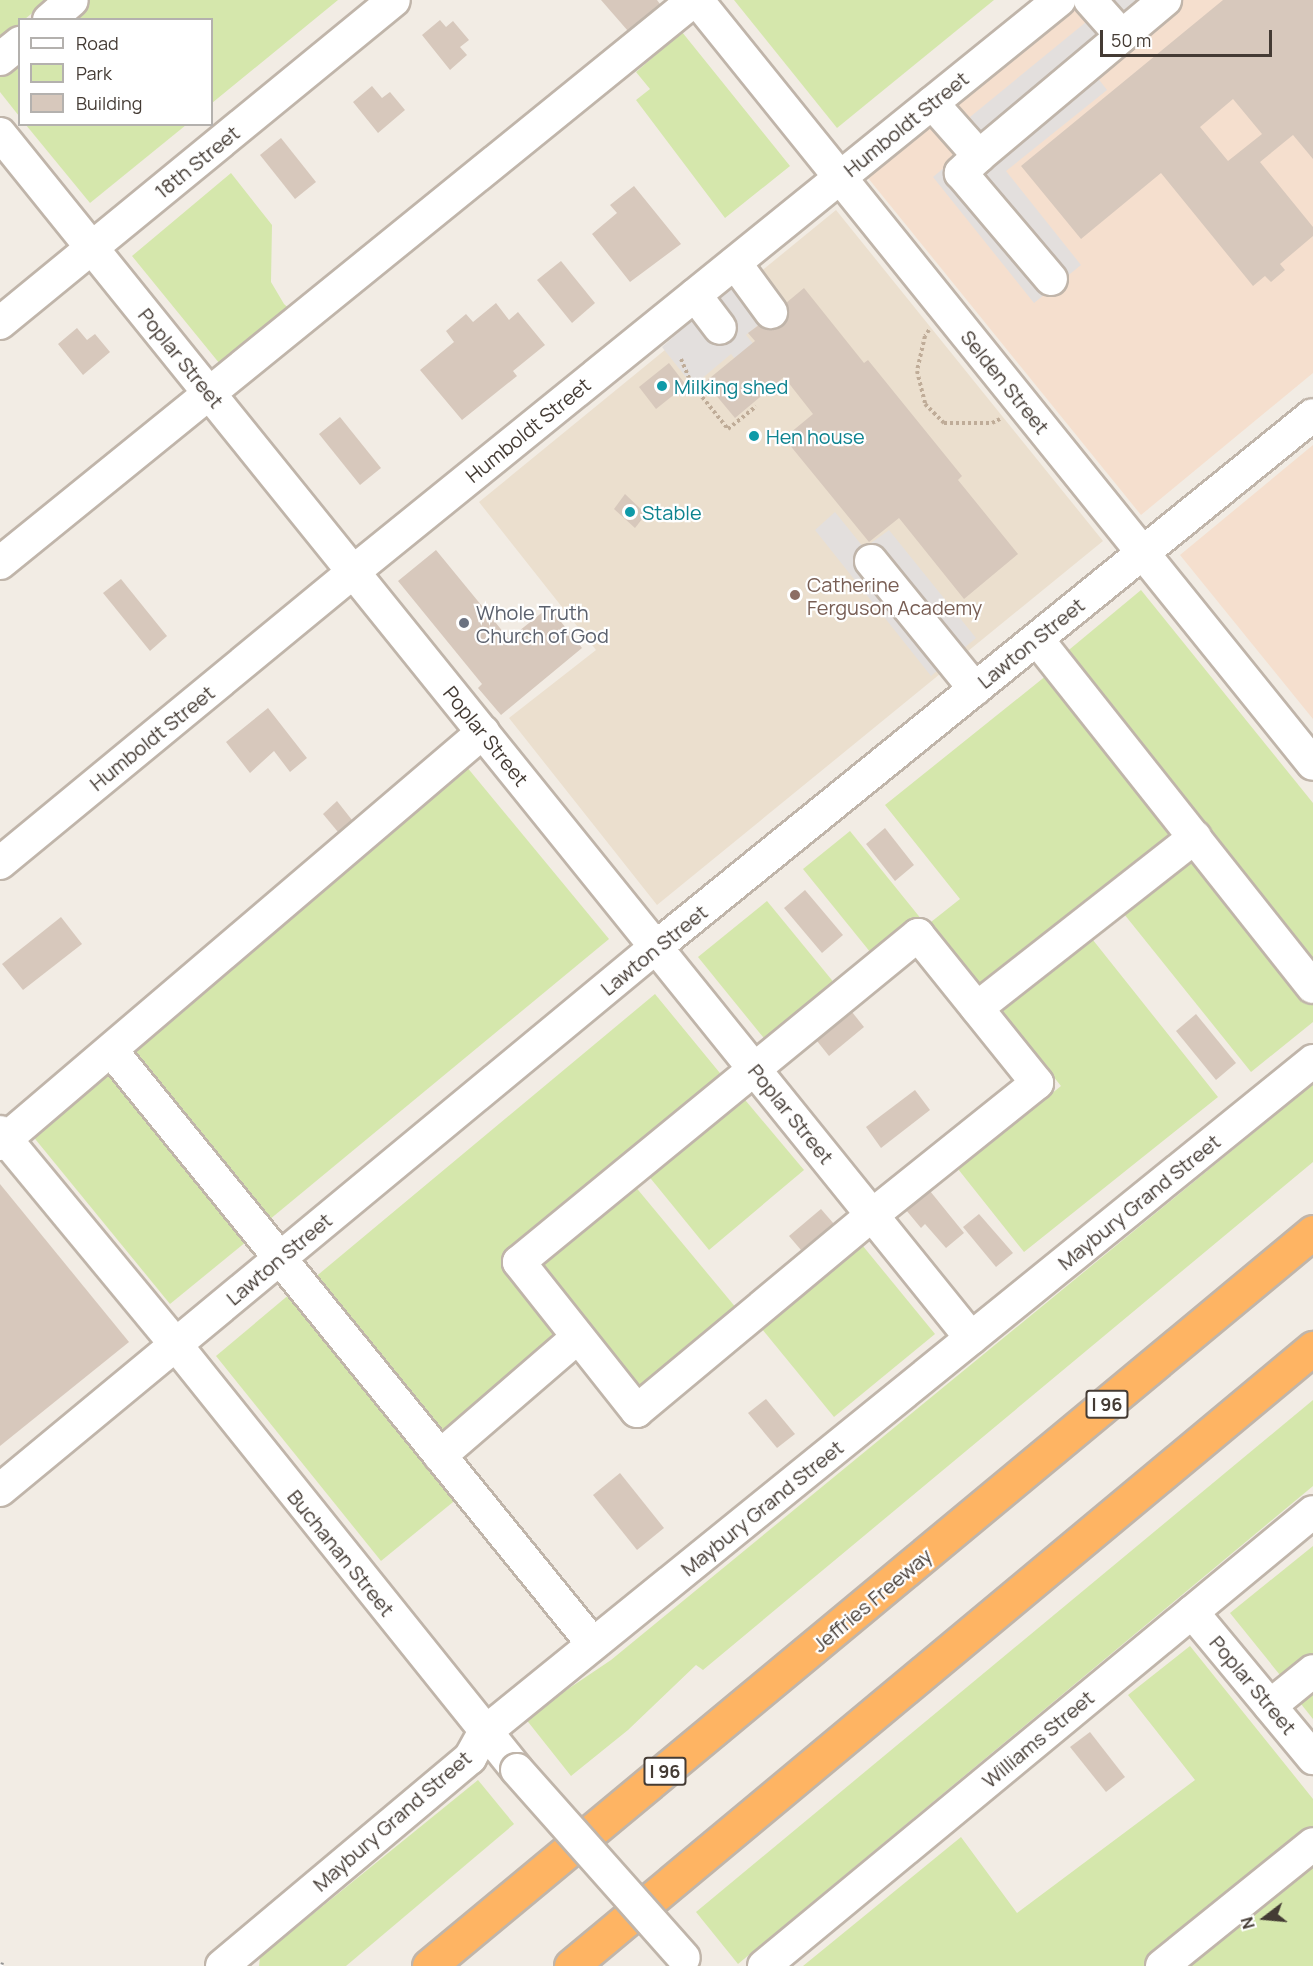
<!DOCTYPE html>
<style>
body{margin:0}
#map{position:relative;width:1313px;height:1966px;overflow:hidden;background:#f2ece4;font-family:Manrope,sans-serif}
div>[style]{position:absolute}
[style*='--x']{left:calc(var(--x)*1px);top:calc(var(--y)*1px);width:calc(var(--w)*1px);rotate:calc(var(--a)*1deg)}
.commercial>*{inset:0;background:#f5dfce}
.education>*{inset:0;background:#ebdfce}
.green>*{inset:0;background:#d5e7ac}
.parking>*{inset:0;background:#e3dfdd}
.building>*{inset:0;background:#d7c8bc}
.path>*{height:4px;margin-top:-2px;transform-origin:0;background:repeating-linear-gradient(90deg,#bfac98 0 3px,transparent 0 6px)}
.roads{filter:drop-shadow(2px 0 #c0b5aa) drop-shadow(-2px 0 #c0b5aa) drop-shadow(0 2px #c0b5aa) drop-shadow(0 -2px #c0b5aa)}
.minor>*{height:32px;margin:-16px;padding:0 16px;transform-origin:16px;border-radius:16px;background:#fff}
.highway>*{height:33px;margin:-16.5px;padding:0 16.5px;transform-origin:16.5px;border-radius:16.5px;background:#feb463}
.rail>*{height:7px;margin-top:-3.5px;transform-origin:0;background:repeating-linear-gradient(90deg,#fff 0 14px,#949494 0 28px);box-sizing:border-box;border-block:2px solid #949494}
.bridges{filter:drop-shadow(2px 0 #c0b5aa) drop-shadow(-2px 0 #c0b5aa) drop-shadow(0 2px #c0b5aa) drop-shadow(0 -2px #c0b5aa)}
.minor-bridge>*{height:32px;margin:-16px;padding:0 16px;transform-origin:16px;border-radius:16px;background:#fff}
.dots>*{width:16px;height:16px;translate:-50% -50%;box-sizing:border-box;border:3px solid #fff;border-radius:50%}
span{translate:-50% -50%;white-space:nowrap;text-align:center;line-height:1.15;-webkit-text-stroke:4.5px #fff;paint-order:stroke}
.shield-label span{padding:2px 4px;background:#fff;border:2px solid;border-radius:4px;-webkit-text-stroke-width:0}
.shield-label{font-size:18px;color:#443b34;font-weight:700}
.street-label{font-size:20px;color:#443b34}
.culture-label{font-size:20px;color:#0d838f}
.left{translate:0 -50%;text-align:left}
.education-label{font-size:20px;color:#785e54}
.worship-label{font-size:20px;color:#5b616d}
.legend{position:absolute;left:18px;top:18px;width:195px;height:108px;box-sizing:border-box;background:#fff;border:2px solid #b4b1ae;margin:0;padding:8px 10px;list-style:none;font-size:18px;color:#443b34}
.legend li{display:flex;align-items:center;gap:12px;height:30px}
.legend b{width:30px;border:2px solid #b4b1ae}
.north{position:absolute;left:1235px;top:1888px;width:60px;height:60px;-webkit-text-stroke:4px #fff;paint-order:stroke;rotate:254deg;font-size:16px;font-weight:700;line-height:24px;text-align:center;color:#443b34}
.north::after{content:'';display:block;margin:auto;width:21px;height:27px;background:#443b34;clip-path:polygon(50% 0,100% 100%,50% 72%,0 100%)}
.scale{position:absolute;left:1100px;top:30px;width:172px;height:27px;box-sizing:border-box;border:3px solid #443b34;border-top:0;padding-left:8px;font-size:18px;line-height:21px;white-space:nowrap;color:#443b34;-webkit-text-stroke:4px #fff;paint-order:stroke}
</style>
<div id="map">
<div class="commercial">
<i style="clip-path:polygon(1079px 0,1313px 0,1313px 373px,1141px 515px,864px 173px)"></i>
<i style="clip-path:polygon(1313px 445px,1313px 719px,1180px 555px)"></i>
</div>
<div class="education">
<i style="clip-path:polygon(836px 210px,1103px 541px,657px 905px,509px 718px,596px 650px,479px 502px)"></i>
</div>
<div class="green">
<i style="clip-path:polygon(0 0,48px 0,25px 19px,20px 20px,19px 24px,0 40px)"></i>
<i style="clip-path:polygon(83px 0,338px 0,212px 103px,212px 20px,60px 20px)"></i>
<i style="clip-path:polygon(734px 0,994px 0,837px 128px)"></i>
<i style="clip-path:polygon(682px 32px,790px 166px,725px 218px,636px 100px,650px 89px,636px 72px)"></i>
<i style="clip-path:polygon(19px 52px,19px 116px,0 92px,0 68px)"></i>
<i style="clip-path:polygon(26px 125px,186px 125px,90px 203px)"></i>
<i style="clip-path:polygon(231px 173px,272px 225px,271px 282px,284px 304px,294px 313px,224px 369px,132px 256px)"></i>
<i style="clip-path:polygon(1141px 590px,1313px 803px,1313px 975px,1064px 654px)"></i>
<i style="clip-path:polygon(1047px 675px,1175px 835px,983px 988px,931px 922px,960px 899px,885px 805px)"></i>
<i style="clip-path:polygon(466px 766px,609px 939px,269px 1220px,126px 1046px)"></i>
<i style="clip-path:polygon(850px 831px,922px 920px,875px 958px,803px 869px)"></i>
<i style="clip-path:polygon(1195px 849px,1313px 995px,1313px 1022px,1251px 1072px,1120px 909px)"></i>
<i style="clip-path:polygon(767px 901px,840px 990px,771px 1047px,698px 957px)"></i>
<i style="clip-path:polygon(1089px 935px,1218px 1097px,1024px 1252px,958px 1169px,1061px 1086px,998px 1008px)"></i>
<i style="clip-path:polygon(655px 994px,724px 1078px,504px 1260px,565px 1334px,442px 1436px,313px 1279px)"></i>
<i style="clip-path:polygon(108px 1062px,252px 1237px,170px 1304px,27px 1129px)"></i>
<i style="clip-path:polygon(1313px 1084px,1313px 1162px,703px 1670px,696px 1665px,628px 1730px,571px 1776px,525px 1718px,611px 1660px)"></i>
<i style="clip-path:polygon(741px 1095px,804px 1170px,709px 1250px,647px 1174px)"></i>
<i style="clip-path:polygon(634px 1185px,737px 1309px,642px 1389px,539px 1264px)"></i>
<i style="clip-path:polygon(858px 1240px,935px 1334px,834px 1417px,757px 1323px)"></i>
<i style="clip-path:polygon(291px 1293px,458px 1498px,381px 1561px,216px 1356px)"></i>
<i style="clip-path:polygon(1313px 1400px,1313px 1486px,738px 1964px,696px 1912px)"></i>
<i style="clip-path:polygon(1313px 1546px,1313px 1656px,1284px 1680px,1230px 1613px)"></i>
<i style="clip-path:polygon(1190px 1646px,1313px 1799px,1313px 1966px,803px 1966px,961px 1837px,1017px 1913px,1195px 1780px,1128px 1695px)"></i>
<i style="clip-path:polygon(1313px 1685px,1313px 1719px,1297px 1699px)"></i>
<i style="clip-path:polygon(478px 1780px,514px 1824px,346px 1966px,259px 1966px,260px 1957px)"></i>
</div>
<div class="parking">
<i style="clip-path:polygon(1113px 0,1182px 0,1093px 72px,1107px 90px,1006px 171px,1081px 265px,1034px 303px,933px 177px,952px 161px,955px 155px,953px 146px,977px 127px,970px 117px)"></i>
<i style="clip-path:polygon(736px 282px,767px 318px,746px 335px,780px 376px,761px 391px,731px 354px,693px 386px,662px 347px)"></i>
<i style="clip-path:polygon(835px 512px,864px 548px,889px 530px,976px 638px,931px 676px,815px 530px)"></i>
</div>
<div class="building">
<i style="clip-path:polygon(601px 0,657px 0,660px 4px,628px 31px)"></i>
<i style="clip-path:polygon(evenodd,1223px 0,1313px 0,1313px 159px,1293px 135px,1260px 162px,1313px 227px,1313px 236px,1280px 264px,1285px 270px,1271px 282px,1265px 276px,1253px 286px,1161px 173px,1081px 239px,1021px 166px,1223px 0,1233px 99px,1262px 134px,1228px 161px,1200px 127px,1233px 99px)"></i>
<i style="clip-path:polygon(440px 20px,446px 27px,453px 21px,469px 40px,460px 47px,467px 55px,450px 70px,422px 35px)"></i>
<i style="clip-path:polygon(372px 86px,382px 98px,390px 92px,405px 110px,378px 133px,353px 102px)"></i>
<i style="clip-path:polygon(281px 138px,316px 182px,295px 199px,260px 155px)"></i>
<i style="clip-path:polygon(634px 186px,681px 244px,630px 282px,592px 234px,617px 213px,610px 205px)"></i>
<i style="clip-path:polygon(561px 261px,595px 303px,572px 323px,537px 280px)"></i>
<i style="clip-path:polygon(804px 288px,864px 363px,868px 360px,962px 476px,958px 480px,1018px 554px,964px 599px,899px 518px,869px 542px,784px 438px,813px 414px,784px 377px,735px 418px,705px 382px,755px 341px,748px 333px,759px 325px,772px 330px,782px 326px,788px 319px,786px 303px)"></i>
<i style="clip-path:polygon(496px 303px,509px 320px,518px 312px,545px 345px,513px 371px,517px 376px,462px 420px,420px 370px,454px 342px,446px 331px,466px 314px,473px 322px)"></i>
<i style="clip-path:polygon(77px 328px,87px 340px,95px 334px,110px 352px,83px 375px,58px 344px)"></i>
<i style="clip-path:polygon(669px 363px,686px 385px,656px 409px,639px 387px)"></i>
<i style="clip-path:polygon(340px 417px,381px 468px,360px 485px,319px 434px)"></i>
<i style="clip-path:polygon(625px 494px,646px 514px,635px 528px,614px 509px)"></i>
<i style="clip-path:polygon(436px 550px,509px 639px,549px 607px,582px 648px,501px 715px,478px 688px,482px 684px,398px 581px)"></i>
<i style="clip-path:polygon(121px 579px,167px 636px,150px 651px,103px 593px)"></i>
<i style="clip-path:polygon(268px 708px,307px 758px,290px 772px,274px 751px,250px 773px,226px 742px)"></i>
<i style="clip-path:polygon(337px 801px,352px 820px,338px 832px,323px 814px)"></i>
<i style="clip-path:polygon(885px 828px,914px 865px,895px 881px,866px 844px)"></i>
<i style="clip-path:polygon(805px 890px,843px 935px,822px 953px,784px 908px)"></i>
<i style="clip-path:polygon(61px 917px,82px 944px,23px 990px,2px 964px)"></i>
<i style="clip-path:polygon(852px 1012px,864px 1027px,829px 1056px,817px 1041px)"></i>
<i style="clip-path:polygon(1196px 1014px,1236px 1063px,1216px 1080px,1176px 1031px)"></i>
<i style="clip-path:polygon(915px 1090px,930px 1110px,881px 1148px,866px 1127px)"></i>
<i style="clip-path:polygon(0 1184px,129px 1342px,0 1446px)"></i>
<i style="clip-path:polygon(930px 1191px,964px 1233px,946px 1248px,925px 1224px,921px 1228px,906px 1210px)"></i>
<i style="clip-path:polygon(821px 1209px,834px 1224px,801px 1250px,789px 1236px)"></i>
<i style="clip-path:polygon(979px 1214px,1013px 1253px,996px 1267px,963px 1227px)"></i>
<i style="clip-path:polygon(766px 1399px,795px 1434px,777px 1448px,748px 1413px)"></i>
<i style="clip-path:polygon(620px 1473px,664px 1528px,637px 1550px,593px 1495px)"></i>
<i style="clip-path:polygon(1090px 1732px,1125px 1777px,1106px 1792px,1070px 1747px)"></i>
</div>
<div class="path">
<i style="--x:929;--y:330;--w:7;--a:124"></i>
<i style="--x:925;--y:336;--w:36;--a:103"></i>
<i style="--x:917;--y:371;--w:34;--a:76"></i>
<i style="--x:925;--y:404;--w:27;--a:45"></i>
<i style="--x:944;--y:423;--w:48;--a:0"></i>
<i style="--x:992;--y:423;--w:9;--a:-27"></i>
<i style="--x:681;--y:359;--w:26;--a:67"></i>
<i style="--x:691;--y:383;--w:59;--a:51.2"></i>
<i style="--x:728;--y:429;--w:36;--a:-39"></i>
</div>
<div class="roads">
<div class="minor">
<i style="--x:697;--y:0;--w:981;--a:51.12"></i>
<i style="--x:1090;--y:0;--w:48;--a:48.4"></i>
<i style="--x:49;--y:20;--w:30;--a:-41"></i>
<i style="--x:0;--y:59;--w:26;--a:-39"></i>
<i style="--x:932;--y:103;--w:71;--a:48.4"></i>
<i style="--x:979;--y:156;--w:243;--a:-40"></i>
<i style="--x:0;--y:134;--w:1547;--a:51.11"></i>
<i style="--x:979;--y:156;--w:25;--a:137"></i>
<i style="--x:961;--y:173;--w:139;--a:49.7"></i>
<i style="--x:735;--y:263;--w:61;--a:53.7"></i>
<i style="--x:695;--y:295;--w:41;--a:52.9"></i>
<i style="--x:0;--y:323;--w:509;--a:-39.34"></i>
<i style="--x:871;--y:561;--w:165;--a:50.9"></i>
<i style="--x:0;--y:563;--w:894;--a:-39.05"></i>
<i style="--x:1037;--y:639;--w:444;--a:51.6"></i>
<i style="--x:0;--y:863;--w:457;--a:-39.5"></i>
<i style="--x:353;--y:572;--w:909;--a:-39.01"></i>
<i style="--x:918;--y:935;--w:190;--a:51.2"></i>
<i style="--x:1037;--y:1083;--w:211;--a:141.3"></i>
<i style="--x:872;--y:1215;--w:306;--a:140.2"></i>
<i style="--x:637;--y:1411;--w:190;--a:-128.4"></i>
<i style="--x:519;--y:1262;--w:516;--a:-39.34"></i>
<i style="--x:977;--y:1008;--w:277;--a:-38.1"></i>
<i style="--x:111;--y:1050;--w:765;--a:50.94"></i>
<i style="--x:0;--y:1132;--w:276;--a:50.4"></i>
<i style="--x:176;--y:1345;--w:545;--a:51.26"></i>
<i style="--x:0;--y:1144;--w:635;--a:-40.46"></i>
<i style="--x:440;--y:1456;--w:182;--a:-40.8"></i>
<i style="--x:0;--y:1490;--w:852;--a:-39.62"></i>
<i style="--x:656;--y:947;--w:845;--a:-39"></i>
<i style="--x:1192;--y:1612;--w:190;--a:50.3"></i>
<i style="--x:1270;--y:1706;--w:55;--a:-39.1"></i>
<i style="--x:222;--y:1966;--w:324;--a:-40"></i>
<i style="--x:470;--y:1758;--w:29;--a:-61"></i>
<i style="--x:484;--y:1733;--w:1067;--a:-39.03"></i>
<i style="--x:764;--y:1966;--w:712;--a:-39.59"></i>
<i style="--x:1162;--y:1966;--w:194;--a:-38.9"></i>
</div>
<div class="highway">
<i style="--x:429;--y:1966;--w:1149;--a:-39.7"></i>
<i style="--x:571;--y:1966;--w:966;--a:-39.79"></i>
</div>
</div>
<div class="rail">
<i style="--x:0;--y:1965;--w:3;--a:18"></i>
</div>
<div class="bridges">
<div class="minor-bridge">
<i style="--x:517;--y:1770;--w:251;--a:48.4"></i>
</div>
</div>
<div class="dots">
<i style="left:662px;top:386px;background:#0f9aa8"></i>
<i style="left:754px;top:436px;background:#0f9aa8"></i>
<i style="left:630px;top:512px;background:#0f9aa8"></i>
<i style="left:795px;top:595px;background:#8d6e63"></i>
<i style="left:464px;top:623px;background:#6b7280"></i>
</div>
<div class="shield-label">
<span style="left:1107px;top:1404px">I 96</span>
<span style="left:665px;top:1771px">I 96</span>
</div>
<div class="street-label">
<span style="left:906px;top:124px;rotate:-39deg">Humboldt Street</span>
<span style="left:197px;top:162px;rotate:-39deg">18th Street</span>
<span style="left:181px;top:358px;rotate:51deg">Poplar Street</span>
<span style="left:1005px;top:382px;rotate:51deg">Selden Street</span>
<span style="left:528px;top:430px;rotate:-39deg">Humboldt Street</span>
<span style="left:1031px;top:643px;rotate:-39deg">Lawton Street</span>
<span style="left:486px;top:736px;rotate:51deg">Poplar Street</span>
<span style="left:152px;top:738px;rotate:-39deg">Humboldt Street</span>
<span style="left:654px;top:950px;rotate:-39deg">Lawton Street</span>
<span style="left:791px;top:1114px;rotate:51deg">Poplar Street</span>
<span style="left:1139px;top:1202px;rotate:-39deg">Maybury Grand Street</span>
<span style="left:279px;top:1259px;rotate:-40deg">Lawton Street</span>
<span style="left:762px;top:1508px;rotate:-39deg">Maybury Grand Street</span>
<span style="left:341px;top:1553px;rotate:51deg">Buchanan Street</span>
<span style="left:872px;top:1600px;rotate:-40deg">Jeffries Freeway</span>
<span style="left:1253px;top:1685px;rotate:50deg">Poplar Street</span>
<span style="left:1038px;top:1739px;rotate:-40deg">Williams Street</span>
<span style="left:392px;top:1821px;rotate:-41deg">Maybury Grand Street</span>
</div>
<div class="culture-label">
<span class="left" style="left:674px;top:386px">Milking shed</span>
<span class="left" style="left:766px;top:436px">Hen house</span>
<span class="left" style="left:642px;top:512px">Stable</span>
</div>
<div class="education-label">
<span class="left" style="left:807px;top:596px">Catherine<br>Ferguson Academy</span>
</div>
<div class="worship-label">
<span class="left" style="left:476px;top:624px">Whole Truth<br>Church of God</span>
</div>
<ul class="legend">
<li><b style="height:8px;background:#fff"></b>Road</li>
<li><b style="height:16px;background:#d5e7ac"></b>Park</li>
<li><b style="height:16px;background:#d7c8bc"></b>Building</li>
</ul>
<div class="north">N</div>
<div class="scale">50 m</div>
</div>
